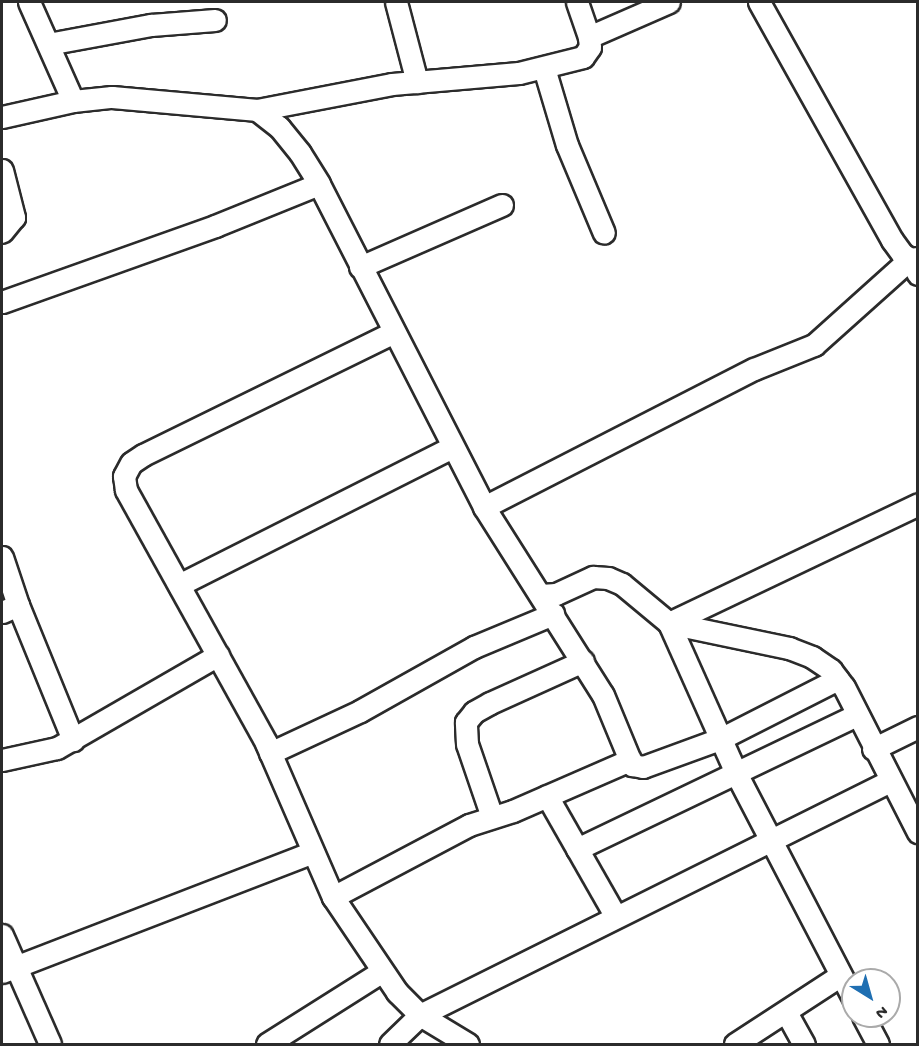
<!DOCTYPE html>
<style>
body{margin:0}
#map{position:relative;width:919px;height:1046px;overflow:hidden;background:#fff;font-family:"Gochi Hand",sans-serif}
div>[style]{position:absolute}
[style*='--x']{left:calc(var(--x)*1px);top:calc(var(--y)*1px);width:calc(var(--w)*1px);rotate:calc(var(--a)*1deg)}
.roads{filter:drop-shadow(2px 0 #2b2b2b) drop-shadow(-2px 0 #2b2b2b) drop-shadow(0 2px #2b2b2b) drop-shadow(0 -2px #2b2b2b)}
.minor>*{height:21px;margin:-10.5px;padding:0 10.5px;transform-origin:10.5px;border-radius:10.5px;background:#fff}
span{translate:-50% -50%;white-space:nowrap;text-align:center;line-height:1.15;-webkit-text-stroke:4.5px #fff;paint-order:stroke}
.frame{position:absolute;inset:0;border:3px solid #2b2b2b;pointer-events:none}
.north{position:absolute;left:841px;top:968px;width:60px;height:60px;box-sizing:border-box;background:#fff;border:2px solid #aaa;border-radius:50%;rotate:143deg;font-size:16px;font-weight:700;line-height:24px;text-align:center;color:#2b2b2b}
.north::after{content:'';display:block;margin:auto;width:21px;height:27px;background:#1f6fb2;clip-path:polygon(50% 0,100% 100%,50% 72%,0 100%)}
</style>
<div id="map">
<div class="roads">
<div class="minor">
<i style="--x:29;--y:2;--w:108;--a:66"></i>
<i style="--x:396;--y:2;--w:83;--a:75.3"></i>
<i style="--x:759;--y:2;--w:273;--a:60.8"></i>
<i style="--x:892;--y:240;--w:17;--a:54"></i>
<i style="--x:902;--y:254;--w:9;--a:32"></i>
<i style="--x:910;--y:259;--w:8;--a:-7"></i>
<i style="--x:589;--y:37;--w:87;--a:-23.6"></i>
<i style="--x:48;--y:44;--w:105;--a:-10.5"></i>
<i style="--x:151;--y:25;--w:64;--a:-4.5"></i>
<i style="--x:544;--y:68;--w:80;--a:73.4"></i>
<i style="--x:567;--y:145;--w:95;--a:67.2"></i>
<i style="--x:257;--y:110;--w:28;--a:38"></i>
<i style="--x:279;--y:127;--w:33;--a:51"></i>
<i style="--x:300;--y:153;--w:36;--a:58"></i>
<i style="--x:319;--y:184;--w:363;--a:62.9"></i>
<i style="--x:484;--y:507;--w:222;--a:57.7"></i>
<i style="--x:603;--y:695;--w:76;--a:67.5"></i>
<i style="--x:632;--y:765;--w:11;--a:10"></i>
<i style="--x:643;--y:767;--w:82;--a:-20"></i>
<i style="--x:720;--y:739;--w:132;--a:-27"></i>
<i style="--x:2;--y:117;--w:73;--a:-12.7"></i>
<i style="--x:73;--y:101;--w:39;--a:-6"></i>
<i style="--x:112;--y:97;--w:146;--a:5.1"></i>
<i style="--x:257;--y:110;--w:137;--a:-10.9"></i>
<i style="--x:392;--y:84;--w:127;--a:-5"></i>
<i style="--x:519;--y:73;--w:66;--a:-14"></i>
<i style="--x:583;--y:57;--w:12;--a:-55"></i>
<i style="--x:590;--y:47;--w:10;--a:-96"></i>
<i style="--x:589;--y:37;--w:37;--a:-109"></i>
<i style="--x:2;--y:170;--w:49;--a:75.7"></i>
<i style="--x:14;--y:217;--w:19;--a:129"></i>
<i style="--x:360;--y:267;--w:155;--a:-23.6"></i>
<i style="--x:2;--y:302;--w:226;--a:-19.6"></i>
<i style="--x:215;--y:226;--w:112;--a:-22"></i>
<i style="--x:392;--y:333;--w:277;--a:153.9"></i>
<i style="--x:143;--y:455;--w:14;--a:146"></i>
<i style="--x:131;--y:463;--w:15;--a:118"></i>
<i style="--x:124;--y:476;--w:14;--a:82"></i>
<i style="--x:126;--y:490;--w:289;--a:61"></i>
<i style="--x:266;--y:743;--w:168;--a:66.5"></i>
<i style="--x:333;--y:897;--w:115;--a:56"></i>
<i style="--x:397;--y:992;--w:33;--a:45"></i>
<i style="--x:420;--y:1015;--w:56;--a:31.1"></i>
<i style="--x:484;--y:507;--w:303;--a:-27.1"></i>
<i style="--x:754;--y:369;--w:65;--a:-21.8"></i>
<i style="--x:814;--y:345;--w:129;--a:-41.9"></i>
<i style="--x:910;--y:259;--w:17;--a:62"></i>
<i style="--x:2;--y:557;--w:51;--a:71.6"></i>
<i style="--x:18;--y:605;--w:17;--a:156"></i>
<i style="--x:179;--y:585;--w:306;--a:-26.8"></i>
<i style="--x:541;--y:595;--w:15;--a:-4"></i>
<i style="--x:556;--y:594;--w:41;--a:-24.7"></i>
<i style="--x:593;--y:577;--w:15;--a:4"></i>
<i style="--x:608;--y:578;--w:15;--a:23"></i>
<i style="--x:622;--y:584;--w:61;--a:39.7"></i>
<i style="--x:669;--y:623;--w:123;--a:11.8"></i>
<i style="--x:789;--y:648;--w:25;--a:21"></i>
<i style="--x:812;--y:657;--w:23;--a:34"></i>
<i style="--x:831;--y:670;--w:21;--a:53"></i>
<i style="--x:844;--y:687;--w:163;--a:63"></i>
<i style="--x:18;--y:605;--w:146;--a:67.8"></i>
<i style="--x:873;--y:749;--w:50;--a:-26.1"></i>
<i style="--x:270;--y:753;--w:99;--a:-25"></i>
<i style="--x:360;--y:711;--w:131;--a:-29.3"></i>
<i style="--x:474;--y:647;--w:86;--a:-22.7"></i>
<i style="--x:2;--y:760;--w:56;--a:-12.3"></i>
<i style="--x:57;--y:748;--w:186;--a:-30"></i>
<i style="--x:547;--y:796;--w:137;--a:60.3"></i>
<i style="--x:492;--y:817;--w:77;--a:-108.9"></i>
<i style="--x:467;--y:744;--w:22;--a:-93"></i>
<i style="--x:466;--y:722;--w:13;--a:-51"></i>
<i style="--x:474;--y:712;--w:18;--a:-29"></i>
<i style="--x:490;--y:703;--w:102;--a:-24.3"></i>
<i style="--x:577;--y:849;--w:310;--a:-25.6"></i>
<i style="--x:333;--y:897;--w:154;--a:-27.9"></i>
<i style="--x:469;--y:825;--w:46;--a:-17.7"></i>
<i style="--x:513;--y:811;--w:128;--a:-23.6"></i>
<i style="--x:2;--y:935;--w:119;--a:66.2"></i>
<i style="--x:2;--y:972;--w:333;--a:-21.1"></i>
<i style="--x:853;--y:998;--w:254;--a:-117.5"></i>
<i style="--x:736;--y:773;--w:164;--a:-114.1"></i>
<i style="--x:669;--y:623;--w:276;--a:-25.5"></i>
<i style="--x:786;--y:1012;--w:37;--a:61"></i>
<i style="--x:863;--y:1016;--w:32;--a:62"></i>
<i style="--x:267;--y:1044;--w:135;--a:-32.3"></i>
<i style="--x:390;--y:1044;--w:42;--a:-44"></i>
<i style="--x:420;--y:1015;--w:525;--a:-26.47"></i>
<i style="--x:735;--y:1044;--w:126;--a:-33.1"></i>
</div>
</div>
<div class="frame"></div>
<div class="north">N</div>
</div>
